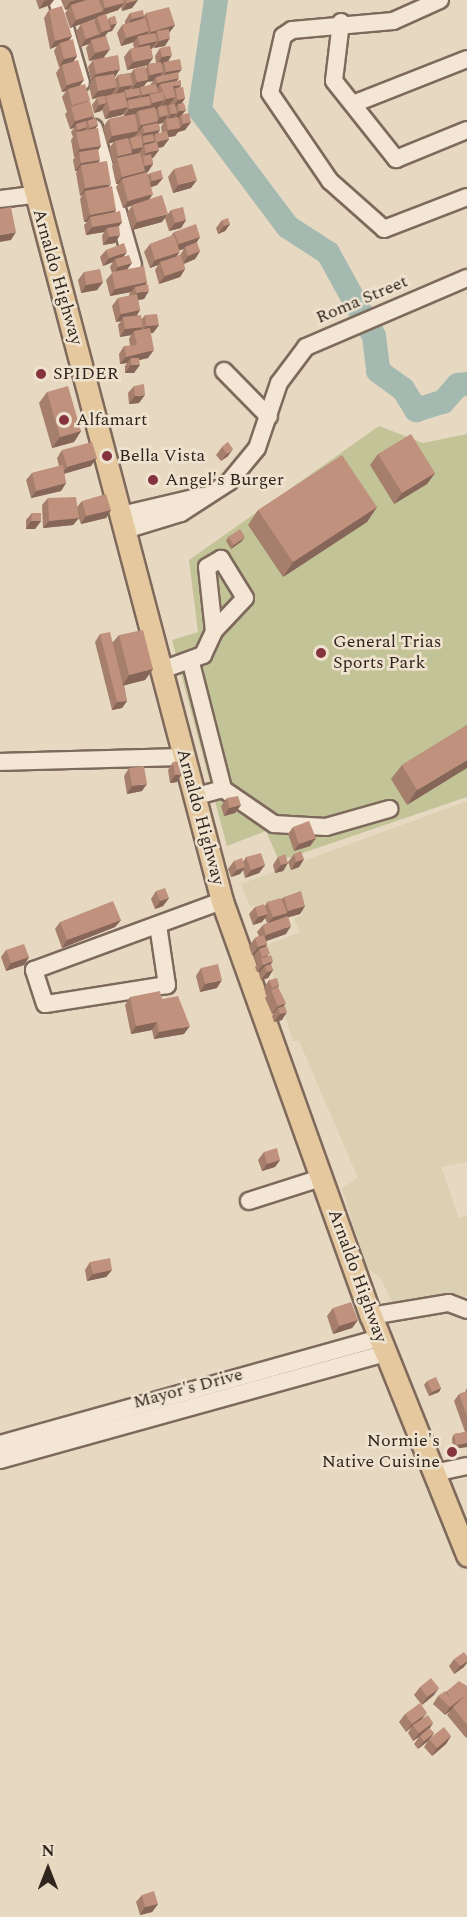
<!DOCTYPE html>
<style>
body{margin:0}
#map{position:relative;width:467px;height:1917px;overflow:hidden;background:#e7d8c2;font-family:Spectral,serif}
div>[style]{position:absolute}
[style*='--x']{left:calc(var(--x)*1px);top:calc(var(--y)*1px);width:calc(var(--w)*1px);rotate:calc(var(--a)*1deg)}
.farmland>*{inset:0;background:#dbd0b1}
.green>*{inset:0;background:#c3c398}
.river>*{height:24px;margin:-12px;padding:0 12px;transform-origin:12px;border-radius:12px;background:#a4bab1}
.roads{filter:drop-shadow(2px 0 #7e6a5c) drop-shadow(-2px 0 #7e6a5c) drop-shadow(0 2px #7e6a5c) drop-shadow(0 -2px #7e6a5c)}
.minor>*{height:16px;margin:-8px;padding:0 8px;transform-origin:8px;border-radius:8px;background:#f3e6d4}
.major>*{height:21px;margin:-10.5px;padding:0 10.5px;transform-origin:10.5px;border-radius:10.5px;background:#e6c89e}
.wall>*{inset:0;background:#a57e6c}
.shaded-wall>*{inset:0;background:#866658}
.building>*{inset:0;background:#c0927d}
.dots>*{width:16px;height:16px;translate:-50% -50%;box-sizing:border-box;border:3px solid #efe3d0;border-radius:50%}
span{translate:-50% -50%;white-space:nowrap;text-align:center;line-height:1.15;-webkit-text-stroke:5px #efe3d0;paint-order:stroke}
.street-label{font-size:18px;color:#30251e}
.poi-label{font-size:18px;color:#30251e}
.left{translate:0 -50%;text-align:left}
.right{translate:-100% -50%;text-align:right}
.north{position:absolute;left:18px;top:1839px;width:60px;height:60px;-webkit-text-stroke:4px #efe3d0;paint-order:stroke;rotate:0deg;font-size:16px;font-weight:700;line-height:24px;text-align:center;color:#30251e}
.north::after{content:'';display:block;margin:auto;width:21px;height:27px;background:#30251e;clip-path:polygon(50% 0,100% 100%,50% 72%,0 100%)}
</style>
<div id="map">
<div class="farmland">
<i style="clip-path:polygon(467px 801px,467px 1162px,441px 1167px,459px 1218px,467px 1215px,467px 1296px,394px 1307px,381px 1278px,367px 1269px,342px 1188px,358px 1178px,299px 1041px,293px 1041px,264px 946px,300px 932px,294px 919px,303px 915px,297px 896px,250px 907px,241px 884px)"></i>
</div>
<div class="green">
<i style="clip-path:polygon(379px 426px,423px 443px,467px 434px,467px 797px,279px 861px,266px 831px,227px 846px,172px 640px,198px 632px,189px 560px)"></i>
</div>
<div class="river">
<i style="--x:216;--y:0;--w:111;--a:98.3"></i>
<i style="--x:200;--y:110;--w:146;--a:53.1"></i>
<i style="--x:288;--y:227;--w:48;--a:33"></i>
<i style="--x:328;--y:253;--w:95;--a:61"></i>
<i style="--x:374;--y:336;--w:35;--a:83"></i>
<i style="--x:378;--y:371;--w:31;--a:36"></i>
<i style="--x:403;--y:389;--w:25;--a:58"></i>
<i style="--x:416;--y:410;--w:28;--a:-17"></i>
<i style="--x:443;--y:402;--w:23;--a:-49"></i>
<i style="--x:458;--y:385;--w:9;--a:-6"></i>
</div>
<div class="roads">
<div class="minor">
<i style="--x:57;--y:0;--w:86;--a:73.9"></i>
<i style="--x:440;--y:0;--w:51;--a:155.9"></i>
<i style="--x:393;--y:21;--w:101;--a:174.9"></i>
<i style="--x:292;--y:30;--w:11;--a:146"></i>
<i style="--x:283;--y:36;--w:58;--a:102.8"></i>
<i style="--x:270;--y:93;--w:107;--a:55.7"></i>
<i style="--x:330;--y:181;--w:72;--a:41.6"></i>
<i style="--x:384;--y:229;--w:89;--a:-21.1"></i>
<i style="--x:341;--y:22;--w:59;--a:96.8"></i>
<i style="--x:334;--y:81;--w:100;--a:51.5"></i>
<i style="--x:396;--y:159;--w:77;--a:-22.2"></i>
<i style="--x:353;--y:104;--w:123;--a:-21.5"></i>
<i style="--x:94;--y:128;--w:142;--a:74.1"></i>
<i style="--x:0;--y:199;--w:35;--a:-7"></i>
<i style="--x:224;--y:371;--w:64;--a:45.6"></i>
<i style="--x:121;--y:515;--w:83;--a:-13.2"></i>
<i style="--x:125;--y:530;--w:59;--a:-16.9"></i>
<i style="--x:181;--y:513;--w:57;--a:-32.9"></i>
<i style="--x:229;--y:482;--w:44;--a:-50.5"></i>
<i style="--x:257;--y:448;--w:69;--a:-71.3"></i>
<i style="--x:279;--y:383;--w:45;--a:-53.1"></i>
<i style="--x:306;--y:347;--w:175;--a:-23.2"></i>
<i style="--x:191;--y:663;--w:130;--a:75.7"></i>
<i style="--x:223;--y:789;--w:31;--a:165"></i>
<i style="--x:162;--y:670;--w:44;--a:-20.1"></i>
<i style="--x:203;--y:655;--w:26;--a:-65"></i>
<i style="--x:214;--y:631;--w:45;--a:-46.8"></i>
<i style="--x:245;--y:598;--w:46;--a:-121.6"></i>
<i style="--x:221;--y:559;--w:16;--a:150"></i>
<i style="--x:207;--y:567;--w:64;--a:83.8"></i>
<i style="--x:0;--y:762;--w:183;--a:-1.6"></i>
<i style="--x:223;--y:789;--w:62;--a:34.5"></i>
<i style="--x:274;--y:824;--w:52;--a:3.3"></i>
<i style="--x:326;--y:827;--w:66;--a:-15.9"></i>
<i style="--x:158;--y:925;--w:61;--a:81.5"></i>
<i style="--x:167;--y:985;--w:123;--a:171.1"></i>
<i style="--x:45;--y:1004;--w:36;--a:-108"></i>
<i style="--x:34;--y:970;--w:200;--a:-20.2"></i>
<i style="--x:249;--y:1201;--w:76;--a:-17.7"></i>
<i style="--x:371;--y:1316;--w:79;--a:-9.5"></i>
<i style="--x:449;--y:1303;--w:19;--a:21"></i>
<i style="--x:0;--y:1444;--w:395;--a:-15.6"></i>
<i style="--x:0;--y:1460;--w:401;--a:-15.5"></i>
<i style="--x:434;--y:1473;--w:34;--a:-12"></i>
</div>
<div class="major">
<i style="--x:0;--y:57;--w:873;--a:75.26"></i>
<i style="--x:222;--y:901;--w:441;--a:70.3"></i>
<i style="--x:371;--y:1316;--w:258;--a:68.1"></i>
</div>
</div>
<div class="wall">
<i style="clip-path:polygon(36px 0,54px 0,50px 5px,39px 9px)"></i>
<i style="clip-path:polygon(evenodd,61px 0,138px 0,132px 8px,122px 11px,121px 7px,118px 10px,99px 17px,108px 20px,109px 18px,115px 16px,112px 31px,108px 32px,105px 36px,110px 49px,104px 57px,115px 77px,115px 79px,118px 75px,131px 73px,134px 69px,146px 68px,147px 65px,127px 70px,124px 57px,130px 49px,134px 48px,133px 44px,134px 42px,121px 46px,117px 33px,122px 25px,125px 24px,125px 21px,130px 13px,144px 16px,146px 13px,175px 25px,169px 33px,165px 46px,154px 48px,153px 46px,151px 49px,153px 58px,148px 64px,156px 63px,155px 56px,160px 48px,178px 74px,177px 81px,181px 85px,180px 87px,185px 98px,182px 103px,182px 114px,191px 122px,185px 130px,178px 132px,175px 136px,168px 137px,169px 139px,163px 147px,158px 148px,159px 150px,153px 158px,152px 158px,153px 164px,147px 172px,148px 175px,150px 173px,163px 178px,157px 185px,151px 187px,149px 199px,162px 222px,132px 230px,127px 213px,132px 206px,123px 208px,116px 187px,118px 184px,116px 184px,112px 166px,114px 163px,113px 163px,109px 148px,114px 142px,107px 144px,103px 127px,109px 119px,124px 116px,123px 114px,122px 115px,105px 119px,102px 109px,101px 111px,94px 113px,92px 105px,97px 98px,92px 99px,89px 85px,92px 81px,91px 81px,88px 67px,93px 60px,89px 61px,86px 48px,89px 44px,80px 47px,76px 32px,81px 24px,95px 20px,95px 19px,70px 28px,65px 13px,68px 9px,65px 10px,61px 0,153px 81px,150px 85px,143px 87px,147px 82px,153px 81px,61px 0,165px 119px,165px 120px,161px 127px,162px 133px,158px 133px,160px 130px,159px 124px,163px 123px,165px 119px)"></i>
<i style="clip-path:polygon(49px 10px,72px 36px,69px 41px,77px 56px,73px 62px,84px 80px,80px 85px,90px 100px,88px 102px,94px 116px,92px 119px,98px 125px,95px 129px,101px 146px,98px 150px,99px 162px,108px 187px,116px 210px,114px 212px,122px 222px,119px 226px,115px 243px,103px 245px,102px 236px,104px 232px,86px 235px,84px 225px,87px 222px,84px 222px,80px 199px,82px 195px,80px 196px,76px 173px,77px 171px,75px 171px,73px 160px,75px 157px,74px 157px,71px 140px,73px 137px,71px 132px,74px 128px,70px 129px,65px 114px,67px 112px,62px 97px,66px 91px,62px 92px,56px 73px,60px 67px,59px 67px,54px 51px,57px 46px,50px 49px,44px 18px)"></i>
<i style="clip-path:polygon(174px 169px,191px 188px,173px 193px,168px 177px)"></i>
<i style="clip-path:polygon(171px 210px,186px 220px,181px 228px,169px 231px,165px 218px)"></i>
<i style="clip-path:polygon(222px 220px,230px 224px,225px 231px,218px 234px,216px 228px)"></i>
<i style="clip-path:polygon(evenodd,174px 232px,200px 237px,196px 243px,200px 251px,195px 259px,184px 264px,185px 269px,180px 277px,159px 284px,155px 270px,158px 265px,150px 268px,144px 252px,150px 244px,171px 236px,174px 232px,184px 249px,180px 255px,176px 256px,179px 250px,184px 249px)"></i>
<i style="clip-path:polygon(106px 250px,124px 257px,132px 263px,127px 269px,147px 282px,146px 285px,144px 299px,138px 300px,140px 310px,137px 315px,142px 319px,145px 315px,159px 325px,153px 333px,151px 333px,148px 358px,139px 360px,134px 373px,125px 373px,125px 366px,127px 363px,120px 364px,119px 354px,124px 346px,130px 346px,129px 339px,131px 335px,120px 337px,118px 325px,121px 321px,116px 322px,112px 306px,118px 298px,129px 296px,129px 294px,131px 292px,110px 296px,106px 280px,112px 273px,110px 267px,113px 262px,103px 266px,100px 257px)"></i>
<i style="clip-path:polygon(84px 272px,103px 282px,97px 290px,81px 293px,78px 280px)"></i>
<i style="clip-path:polygon(134px 386px,139px 403px,129px 404px,128px 393px)"></i>
<i style="clip-path:polygon(47px 392px,81px 431px,74px 442px,52px 448px,39px 403px)"></i>
<i style="clip-path:polygon(228px 442px,228px 456px,221px 461px,216px 455px,222px 447px)"></i>
<i style="clip-path:polygon(62px 450px,91px 466px,64px 474px,66px 483px,61px 491px,31px 498px,26px 480px,32px 473px,59px 466px,57px 458px)"></i>
<i style="clip-path:polygon(378px 454px,435px 473px,427px 484px,394px 504px,370px 465px)"></i>
<i style="clip-path:polygon(48px 498px,77px 507px,82px 501px,111px 510px,106px 518px,81px 524px,78px 516px,79px 518px,73px 525px,43px 528px,42px 505px)"></i>
<i style="clip-path:polygon(377px 507px,367px 522px,283px 577px,248px 525px,258px 510px)"></i>
<i style="clip-path:polygon(32px 513px,41px 521px,35px 529px,26px 529px,26px 520px)"></i>
<i style="clip-path:polygon(228px 537px,242px 541px,231px 549px,226px 541px)"></i>
<i style="clip-path:polygon(100px 634px,113px 642px,119px 635px,153px 669px,145px 680px,124px 685px,127px 701px,122px 708px,112px 710px,95px 642px)"></i>
<i style="clip-path:polygon(467px 725px,407px 805px,391px 779px,402px 765px)"></i>
<i style="clip-path:polygon(173px 762px,177px 782px,170px 783px,168px 770px)"></i>
<i style="clip-path:polygon(129px 768px,142px 791px,127px 794px,124px 776px)"></i>
<i style="clip-path:polygon(227px 798px,241px 805px,235px 813px,224px 816px,221px 806px)"></i>
<i style="clip-path:polygon(293px 827px,316px 838px,310px 846px,294px 851px,288px 834px)"></i>
<i style="clip-path:polygon(294px 854px,304px 859px,299px 867px,291px 870px,288px 862px)"></i>
<i style="clip-path:polygon(246px 857px,265px 865px,259px 873px,245px 878px,243px 870px,240px 874px,231px 877px,228px 869px,234px 861px,243px 862px)"></i>
<i style="clip-path:polygon(278px 857px,288px 863px,283px 871px,275px 873px,273px 865px)"></i>
<i style="clip-path:polygon(156px 891px,169px 898px,163px 906px,155px 909px,151px 899px)"></i>
<i style="clip-path:polygon(284px 897px,305px 906px,300px 914px,288px 917px,286px 934px,266px 941px,267px 944px,266px 946px,268px 957px,273px 970px,268px 978px,261px 980px,259px 974px,261px 971px,257px 972px,255px 967px,257px 965px,254px 957px,255px 954px,252px 955px,249px 946px,255px 938px,259px 936px,257px 932px,263px 925px,267px 923px,265px 918px,262px 922px,253px 925px,249px 914px,255px 907px,265px 906px,267px 902px,282px 899px)"></i>
<i style="clip-path:polygon(121px 920px,115px 927px,62px 948px,55px 929px,60px 922px)"></i>
<i style="clip-path:polygon(6px 950px,29px 957px,24px 965px,6px 971px,1px 957px)"></i>
<i style="clip-path:polygon(201px 968px,217px 988px,200px 992px,196px 976px)"></i>
<i style="clip-path:polygon(269px 980px,279px 985px,278px 988px,284px 1006px,282px 1020px,274px 1022px,272px 1016px,274px 1013px,272px 1014px,265px 998px,267px 995px,266px 995px,264px 988px)"></i>
<i style="clip-path:polygon(130px 997px,162px 999px,184px 1034px,154px 1039px,152px 1030px,131px 1034px,125px 1005px)"></i>
<i style="clip-path:polygon(264px 1152px,280px 1160px,275px 1167px,262px 1171px,258px 1160px)"></i>
<i style="clip-path:polygon(90px 1262px,112px 1270px,106px 1277px,87px 1281px,85px 1270px)"></i>
<i style="clip-path:polygon(333px 1308px,358px 1320px,352px 1328px,333px 1334px,327px 1316px)"></i>
<i style="clip-path:polygon(427px 1381px,441px 1388px,439px 1392px,429px 1396px,424px 1385px)"></i>
<i style="clip-path:polygon(467px 1388px,467px 1447px,453px 1449px,452px 1438px,454px 1434px,465px 1432px,454px 1401px,459px 1394px,465px 1392px)"></i>
<i style="clip-path:polygon(454px 1659px,464px 1667px,454px 1674px,449px 1666px)"></i>
<i style="clip-path:polygon(467px 1686px,467px 1737px,466px 1738px,447px 1715px,450px 1711px,445px 1715px,433px 1704px,438px 1696px,446px 1692px,447px 1691px)"></i>
<i style="clip-path:polygon(420px 1687px,434px 1695px,422px 1705px,414px 1695px)"></i>
<i style="clip-path:polygon(405px 1714px,423px 1718px,433px 1723px,429px 1728px,434px 1733px,430px 1739px,451px 1736px,446px 1744px,432px 1756px,424px 1747px,428px 1741px,418px 1749px,414px 1744px,419px 1737px,413px 1741px,408px 1733px,411px 1728px,406px 1732px,399px 1722px)"></i>
<i style="clip-path:polygon(142px 1895px,158px 1904px,152px 1912px,140px 1915px,136px 1902px)"></i>
</div>
<div class="shaded-wall">
<i style="clip-path:polygon(48px 0,54px 0,50px 5px,39px 9px,44px 1px)"></i>
<i style="clip-path:polygon(77px 0,88px 0,71px 5px,68px 9px,65px 10px,70px 2px)"></i>
<i style="clip-path:polygon(138px 0,132px 8px,122px 11px,127px 3px)"></i>
<i style="clip-path:polygon(124px 3px,118px 10px,99px 16px,105px 8px)"></i>
<i style="clip-path:polygon(103px 11px,98px 19px,97px 17px,95px 19px,70px 28px,76px 20px)"></i>
<i style="clip-path:polygon(144px 16px,139px 24px,126px 27px,132px 19px)"></i>
<i style="clip-path:polygon(117px 23px,112px 31px,108px 32px,105px 36px,96px 39px,102px 32px,109px 29px,111px 25px)"></i>
<i style="clip-path:polygon(175px 25px,169px 33px,157px 31px,153px 37px,146px 39px,151px 32px)"></i>
<i style="clip-path:polygon(149px 31px,144px 39px,138px 36px,134px 42px,121px 46px,126px 38px)"></i>
<i style="clip-path:polygon(99px 34px,94px 42px,91px 40px,89px 44px,80px 47px,86px 39px)"></i>
<i style="clip-path:polygon(72px 36px,66px 44px,60px 43px,57px 46px,50px 49px,55px 41px)"></i>
<i style="clip-path:polygon(170px 38px,165px 46px,154px 48px,159px 41px)"></i>
<i style="clip-path:polygon(157px 41px,152px 49px,134px 52px,140px 45px)"></i>
<i style="clip-path:polygon(110px 49px,104px 57px,89px 61px,95px 53px)"></i>
<i style="clip-path:polygon(172px 55px,167px 63px,164px 62px,162px 64px,157px 65px,162px 57px)"></i>
<i style="clip-path:polygon(77px 56px,72px 64px,62px 65px,59px 67px,64px 59px)"></i>
<i style="clip-path:polygon(153px 58px,148px 65px,127px 70px,133px 62px)"></i>
<i style="clip-path:polygon(120px 69px,115px 77px,96px 80px,95px 77px,92px 81px,91px 81px,96px 74px)"></i>
<i style="clip-path:polygon(182px 69px,176px 76px,161px 80px,166px 72px)"></i>
<i style="clip-path:polygon(163px 72px,158px 80px,156px 77px,153px 81px,147px 82px,143px 87px,131px 90px,137px 82px,146px 80px,150px 75px)"></i>
<i style="clip-path:polygon(179px 78px,173px 86px,160px 84px,156px 90px,151px 91px,157px 83px)"></i>
<i style="clip-path:polygon(84px 80px,78px 88px,68px 89px,66px 91px,62px 92px,67px 85px)"></i>
<i style="clip-path:polygon(133px 85px,127px 92px,125px 90px,123px 93px,115px 95px,120px 87px)"></i>
<i style="clip-path:polygon(181px 85px,176px 92px,175px 88px,172px 93px,173px 86px)"></i>
<i style="clip-path:polygon(117px 87px,111px 95px,92px 99px,98px 91px)"></i>
<i style="clip-path:polygon(158px 92px,152px 99px,150px 94px,146px 101px,136px 103px,142px 95px)"></i>
<i style="clip-path:polygon(140px 95px,135px 103px,128px 100px,124px 105px,121px 106px,127px 98px)"></i>
<i style="clip-path:polygon(175px 97px,169px 105px,161px 107px,166px 99px)"></i>
<i style="clip-path:polygon(185px 98px,180px 106px,178px 104px,176px 107px,172px 107px,178px 100px)"></i>
<i style="clip-path:polygon(164px 100px,159px 108px,158px 107px,157px 109px,147px 111px,138px 111px,135px 115px,124px 117px,129px 109px,151px 105px,152px 103px)"></i>
<i style="clip-path:polygon(106px 103px,101px 111px,94px 113px,99px 105px)"></i>
<i style="clip-path:polygon(128px 107px,122px 115px,105px 119px,110px 111px)"></i>
<i style="clip-path:polygon(186px 110px,181px 116px,181px 115px,179px 118px,174px 119px,179px 111px)"></i>
<i style="clip-path:polygon(177px 113px,171px 121px,166px 122px,171px 114px)"></i>
<i style="clip-path:polygon(168px 115px,163px 123px,143px 126px,133px 138px,130px 138px,129px 139px,115px 142px,115px 141px,114px 142px,107px 144px,112px 136px,137px 131px,141px 125px,157px 122px,160px 117px)"></i>
<i style="clip-path:polygon(94px 116px,88px 124px,87px 121px,84px 125px,76px 124px,74px 128px,70px 129px,75px 121px)"></i>
<i style="clip-path:polygon(191px 122px,185px 130px,178px 132px,175px 136px,163px 138px,168px 130px,180px 128px,183px 124px)"></i>
<i style="clip-path:polygon(98px 125px,93px 132px,84px 135px,90px 128px)"></i>
<i style="clip-path:polygon(87px 127px,82px 135px,76px 132px,72px 137px,78px 130px)"></i>
<i style="clip-path:polygon(160px 130px,155px 137px,155px 134px,152px 138px,143px 136px,139px 141px,144px 133px)"></i>
<i style="clip-path:polygon(169px 139px,163px 147px,151px 149px,156px 142px)"></i>
<i style="clip-path:polygon(154px 141px,149px 149px,144px 145px,138px 155px,117px 158px,113px 163px,118px 156px,130px 153px,133px 149px,141px 147px,144px 143px)"></i>
<i style="clip-path:polygon(101px 146px,96px 153px,79px 152px,74px 157px,80px 149px)"></i>
<i style="clip-path:polygon(159px 150px,153px 158px,144px 160px,143px 157px,146px 153px)"></i>
<i style="clip-path:polygon(100px 160px,95px 168px,81px 165px,77px 171px,75px 171px,81px 163px)"></i>
<i style="clip-path:polygon(153px 164px,148px 172px,122px 179px,118px 184px,116px 184px,122px 177px,141px 172px,145px 166px)"></i>
<i style="clip-path:polygon(163px 178px,157px 185px,146px 189px,152px 181px)"></i>
<i style="clip-path:polygon(197px 180px,191px 188px,173px 193px,178px 185px)"></i>
<i style="clip-path:polygon(111px 184px,105px 191px,85px 191px,82px 195px,80px 196px,85px 188px)"></i>
<i style="clip-path:polygon(153px 194px,148px 201px,123px 208px,128px 201px)"></i>
<i style="clip-path:polygon(116px 210px,111px 218px,90px 217px,87px 222px,84px 222px,90px 215px)"></i>
<i style="clip-path:polygon(168px 214px,162px 222px,132px 230px,137px 222px)"></i>
<i style="clip-path:polygon(186px 220px,181px 228px,169px 231px,175px 223px)"></i>
<i style="clip-path:polygon(122px 222px,116px 230px,107px 228px,104px 232px,86px 235px,92px 227px)"></i>
<i style="clip-path:polygon(230px 224px,225px 231px,218px 234px,224px 226px)"></i>
<i style="clip-path:polygon(16px 232px,11px 240px,0 242px,0 235px)"></i>
<i style="clip-path:polygon(120px 235px,115px 243px,103px 245px,109px 237px)"></i>
<i style="clip-path:polygon(200px 237px,195px 245px,185px 247px,184px 249px,173px 252px,179px 244px)"></i>
<i style="clip-path:polygon(200px 251px,195px 259px,183px 264px,188px 256px)"></i>
<i style="clip-path:polygon(127px 252px,122px 259px,115px 259px,113px 262px,103px 266px,109px 258px)"></i>
<i style="clip-path:polygon(180px 252px,174px 259px,160px 262px,158px 265px,150px 268px,155px 260px)"></i>
<i style="clip-path:polygon(132px 263px,126px 271px,113px 275px,118px 267px)"></i>
<i style="clip-path:polygon(185px 269px,180px 277px,159px 284px,165px 276px)"></i>
<i style="clip-path:polygon(103px 282px,97px 290px,81px 293px,86px 285px)"></i>
<i style="clip-path:polygon(147px 282px,142px 290px,135px 287px,131px 292px,110px 296px,115px 289px)"></i>
<i style="clip-path:polygon(149px 291px,144px 299px,130px 301px,136px 293px)"></i>
<i style="clip-path:polygon(140px 310px,135px 318px,123px 317px,121px 321px,116px 322px,121px 314px)"></i>
<i style="clip-path:polygon(159px 325px,153px 333px,140px 334px,146px 326px)"></i>
<i style="clip-path:polygon(143px 327px,138px 334px,134px 331px,131px 335px,120px 337px,125px 329px)"></i>
<i style="clip-path:polygon(154px 350px,148px 358px,131px 362px,131px 358px,127px 363px,120px 364px,126px 357px)"></i>
<i style="clip-path:polygon(131px 365px,140px 365px,134px 373px,125px 373px)"></i>
<i style="clip-path:polygon(145px 395px,139px 403px,129px 404px,135px 396px)"></i>
<i style="clip-path:polygon(81px 431px,74px 442px,52px 448px,60px 437px)"></i>
<i style="clip-path:polygon(233px 449px,228px 456px,221px 461px,227px 454px)"></i>
<i style="clip-path:polygon(97px 458px,91px 466px,62px 474px,67px 467px)"></i>
<i style="clip-path:polygon(435px 473px,427px 484px,394px 504px,402px 493px)"></i>
<i style="clip-path:polygon(66px 483px,61px 491px,31px 498px,36px 491px)"></i>
<i style="clip-path:polygon(377px 507px,367px 522px,283px 577px,293px 562px)"></i>
<i style="clip-path:polygon(111px 510px,106px 518px,81px 524px,86px 516px)"></i>
<i style="clip-path:polygon(79px 518px,73px 525px,43px 528px,49px 521px)"></i>
<i style="clip-path:polygon(31px 521px,41px 521px,35px 529px,26px 529px)"></i>
<i style="clip-path:polygon(245px 537px,242px 541px,231px 549px,234px 545px)"></i>
<i style="clip-path:polygon(153px 669px,145px 680px,122px 686px,129px 675px)"></i>
<i style="clip-path:polygon(127px 701px,122px 708px,112px 710px,117px 702px)"></i>
<i style="clip-path:polygon(467px 760px,467px 768px,407px 805px,417px 790px)"></i>
<i style="clip-path:polygon(182px 774px,177px 782px,170px 783px,175px 775px)"></i>
<i style="clip-path:polygon(147px 784px,142px 791px,127px 794px,132px 786px)"></i>
<i style="clip-path:polygon(241px 805px,235px 813px,224px 816px,229px 808px)"></i>
<i style="clip-path:polygon(316px 838px,310px 846px,294px 851px,299px 844px)"></i>
<i style="clip-path:polygon(304px 859px,299px 867px,291px 870px,296px 862px)"></i>
<i style="clip-path:polygon(288px 863px,283px 871px,275px 873px,281px 865px)"></i>
<i style="clip-path:polygon(265px 865px,259px 873px,245px 878px,251px 870px)"></i>
<i style="clip-path:polygon(245px 867px,240px 874px,231px 877px,237px 870px)"></i>
<i style="clip-path:polygon(169px 898px,163px 906px,155px 909px,160px 901px)"></i>
<i style="clip-path:polygon(305px 906px,300px 914px,283px 919px,288px 911px)"></i>
<i style="clip-path:polygon(287px 913px,281px 921px,267px 925px,273px 917px)"></i>
<i style="clip-path:polygon(268px 914px,262px 922px,253px 925px,258px 917px)"></i>
<i style="clip-path:polygon(121px 920px,115px 927px,62px 948px,67px 940px)"></i>
<i style="clip-path:polygon(291px 926px,286px 934px,261px 943px,266px 935px)"></i>
<i style="clip-path:polygon(267px 944px,262px 952px,259px 949px,255px 954px,252px 955px,258px 947px)"></i>
<i style="clip-path:polygon(29px 957px,24px 965px,6px 971px,11px 963px)"></i>
<i style="clip-path:polygon(273px 961px,268px 969px,265px 966px,261px 971px,257px 972px,263px 965px)"></i>
<i style="clip-path:polygon(273px 970px,268px 978px,261px 980px,267px 972px)"></i>
<i style="clip-path:polygon(222px 980px,217px 988px,200px 992px,205px 984px)"></i>
<i style="clip-path:polygon(286px 1003px,280px 1011px,278px 1008px,274px 1013px,272px 1014px,278px 1006px)"></i>
<i style="clip-path:polygon(287px 1012px,282px 1020px,274px 1022px,280px 1014px)"></i>
<i style="clip-path:polygon(157px 1022px,152px 1030px,131px 1034px,136px 1026px)"></i>
<i style="clip-path:polygon(190px 1026px,184px 1034px,154px 1039px,159px 1032px)"></i>
<i style="clip-path:polygon(280px 1160px,275px 1167px,262px 1171px,267px 1164px)"></i>
<i style="clip-path:polygon(112px 1270px,106px 1277px,87px 1281px,93px 1274px)"></i>
<i style="clip-path:polygon(358px 1320px,352px 1328px,333px 1334px,339px 1326px)"></i>
<i style="clip-path:polygon(441px 1388px,439px 1392px,429px 1396px,432px 1392px)"></i>
<i style="clip-path:polygon(467px 1443px,467px 1447px,453px 1449px,456px 1445px)"></i>
<i style="clip-path:polygon(467px 1661px,467px 1663px,464px 1667px,454px 1674px,460px 1666px)"></i>
<i style="clip-path:polygon(439px 1688px,434px 1695px,422px 1705px,427px 1697px)"></i>
<i style="clip-path:polygon(467px 1694px,450px 1711px,445px 1715px,450px 1707px)"></i>
<i style="clip-path:polygon(427px 1713px,421px 1720px,413px 1725px,406px 1732px,412px 1724px)"></i>
<i style="clip-path:polygon(433px 1723px,428px 1731px,413px 1741px,419px 1733px)"></i>
<i style="clip-path:polygon(434px 1733px,428px 1741px,418px 1749px,424px 1741px)"></i>
<i style="clip-path:polygon(451px 1736px,446px 1744px,432px 1756px,437px 1748px)"></i>
<i style="clip-path:polygon(158px 1904px,152px 1912px,140px 1915px,145px 1907px)"></i>
</div>
<div class="building">
<i style="clip-path:polygon(86px 0,99px 0,103px 11px,76px 20px,71px 5px)"></i>
<i style="clip-path:polygon(103px 0,123px 0,124px 3px,105px 8px)"></i>
<i style="clip-path:polygon(126px 0,138px 0,127px 3px)"></i>
<i style="clip-path:polygon(62px 6px,72px 36px,55px 41px,49px 10px)"></i>
<i style="clip-path:polygon(169px 7px,175px 25px,151px 32px,146px 13px)"></i>
<i style="clip-path:polygon(143px 10px,144px 16px,132px 19px,130px 13px)"></i>
<i style="clip-path:polygon(106px 14px,111px 29px,102px 32px,97px 17px)"></i>
<i style="clip-path:polygon(115px 16px,117px 23px,111px 25px,109px 18px)"></i>
<i style="clip-path:polygon(145px 18px,149px 31px,126px 38px,122px 25px)"></i>
<i style="clip-path:polygon(94px 20px,99px 34px,86px 39px,81px 24px)"></i>
<i style="clip-path:polygon(169px 29px,170px 38px,159px 41px,157px 31px)"></i>
<i style="clip-path:polygon(155px 33px,157px 41px,140px 45px,138px 36px)"></i>
<i style="clip-path:polygon(106px 36px,110px 49px,95px 53px,91px 40px)"></i>
<i style="clip-path:polygon(73px 39px,77px 56px,64px 59px,60px 43px)"></i>
<i style="clip-path:polygon(150px 45px,153px 58px,133px 62px,130px 49px)"></i>
<i style="clip-path:polygon(170px 46px,172px 55px,162px 57px,160px 48px)"></i>
<i style="clip-path:polygon(118px 55px,120px 69px,96px 74px,93px 60px)"></i>
<i style="clip-path:polygon(180px 59px,182px 69px,166px 72px,164px 62px)"></i>
<i style="clip-path:polygon(78px 60px,84px 80px,67px 85px,62px 65px)"></i>
<i style="clip-path:polygon(161px 62px,163px 72px,150px 75px,148px 64px)"></i>
<i style="clip-path:polygon(145px 66px,148px 80px,137px 82px,134px 69px)"></i>
<i style="clip-path:polygon(178px 72px,179px 78px,157px 83px,156px 77px)"></i>
<i style="clip-path:polygon(130px 73px,133px 85px,120px 87px,118px 75px)"></i>
<i style="clip-path:polygon(114px 74px,117px 87px,98px 91px,95px 77px)"></i>
<i style="clip-path:polygon(181px 80px,181px 85px,173px 86px,175px 97px,166px 99px,160px 84px)"></i>
<i style="clip-path:polygon(85px 84px,90px 100px,72px 105px,68px 89px)"></i>
<i style="clip-path:polygon(156px 84px,158px 92px,142px 95px,140px 87px)"></i>
<i style="clip-path:polygon(183px 87px,185px 98px,178px 100px,175px 88px)"></i>
<i style="clip-path:polygon(139px 88px,140px 95px,127px 98px,125px 90px)"></i>
<i style="clip-path:polygon(124px 92px,128px 107px,110px 111px,106px 96px)"></i>
<i style="clip-path:polygon(163px 92px,164px 100px,152px 103px,150px 94px)"></i>
<i style="clip-path:polygon(105px 96px,106px 103px,99px 105px,97px 97px)"></i>
<i style="clip-path:polygon(149px 96px,151px 105px,129px 109px,128px 100px)"></i>
<i style="clip-path:polygon(90px 101px,94px 116px,75px 121px,71px 107px)"></i>
<i style="clip-path:polygon(184px 103px,186px 110px,179px 111px,178px 104px)"></i>
<i style="clip-path:polygon(175px 104px,177px 113px,171px 114px,169px 105px)"></i>
<i style="clip-path:polygon(166px 105px,168px 115px,160px 117px,158px 107px)"></i>
<i style="clip-path:polygon(155px 107px,158px 121px,141px 125px,138px 111px)"></i>
<i style="clip-path:polygon(189px 113px,191px 122px,183px 124px,181px 115px)"></i>
<i style="clip-path:polygon(135px 114px,138px 131px,112px 136px,109px 119px)"></i>
<i style="clip-path:polygon(178px 117px,180px 128px,168px 130px,166px 119px)"></i>
<i style="clip-path:polygon(96px 118px,98px 125px,90px 128px,87px 121px)"></i>
<i style="clip-path:polygon(86px 121px,87px 127px,78px 130px,76px 124px)"></i>
<i style="clip-path:polygon(158px 123px,160px 130px,144px 133px,143px 126px)"></i>
<i style="clip-path:polygon(98px 128px,101px 146px,80px 149px,76px 132px)"></i>
<i style="clip-path:polygon(167px 131px,169px 139px,156px 142px,155px 134px)"></i>
<i style="clip-path:polygon(153px 134px,154px 141px,144px 143px,143px 136px)"></i>
<i style="clip-path:polygon(141px 135px,143px 147px,133px 149px,130px 138px)"></i>
<i style="clip-path:polygon(128px 138px,132px 153px,118px 156px,115px 141px)"></i>
<i style="clip-path:polygon(157px 142px,159px 150px,146px 153px,144px 145px)"></i>
<i style="clip-path:polygon(98px 149px,100px 160px,81px 163px,79px 152px)"></i>
<i style="clip-path:polygon(140px 153px,145px 171px,122px 177px,117px 158px)"></i>
<i style="clip-path:polygon(151px 154px,153px 164px,145px 166px,143px 156px)"></i>
<i style="clip-path:polygon(107px 161px,111px 184px,85px 188px,81px 165px)"></i>
<i style="clip-path:polygon(192px 164px,197px 180px,178px 185px,174px 169px)"></i>
<i style="clip-path:polygon(161px 170px,163px 178px,152px 181px,150px 173px)"></i>
<i style="clip-path:polygon(147px 172px,153px 194px,128px 201px,122px 179px)"></i>
<i style="clip-path:polygon(112px 186px,116px 210px,90px 215px,85px 191px)"></i>
<i style="clip-path:polygon(162px 195px,168px 214px,137px 222px,132px 205px)"></i>
<i style="clip-path:polygon(11px 207px,16px 232px,0 235px,0 209px)"></i>
<i style="clip-path:polygon(183px 207px,186px 220px,175px 223px,171px 210px)"></i>
<i style="clip-path:polygon(120px 211px,122px 222px,92px 227px,90px 217px)"></i>
<i style="clip-path:polygon(228px 218px,230px 224px,224px 226px,222px 220px)"></i>
<i style="clip-path:polygon(196px 224px,200px 237px,179px 244px,174px 232px)"></i>
<i style="clip-path:polygon(119px 226px,120px 235px,109px 237px,107px 228px)"></i>
<i style="clip-path:polygon(174px 235px,180px 252px,155px 260px,150px 244px)"></i>
<i style="clip-path:polygon(197px 242px,200px 251px,188px 256px,185px 247px)"></i>
<i style="clip-path:polygon(124px 243px,127px 252px,109px 258px,106px 250px)"></i>
<i style="clip-path:polygon(129px 255px,132px 263px,118px 267px,115px 259px)"></i>
<i style="clip-path:polygon(181px 255px,185px 269px,165px 276px,160px 262px)"></i>
<i style="clip-path:polygon(144px 266px,147px 282px,115px 289px,112px 272px)"></i>
<i style="clip-path:polygon(100px 269px,103px 282px,86px 285px,84px 272px)"></i>
<i style="clip-path:polygon(148px 284px,149px 291px,136px 293px,135px 287px)"></i>
<i style="clip-path:polygon(137px 294px,140px 310px,121px 314px,118px 298px)"></i>
<i style="clip-path:polygon(157px 314px,159px 325px,146px 326px,145px 315px)"></i>
<i style="clip-path:polygon(141px 315px,143px 327px,125px 329px,123px 317px)"></i>
<i style="clip-path:polygon(150px 328px,154px 350px,126px 357px,124px 346px,137px 345px,134px 331px)"></i>
<i style="clip-path:polygon(131px 358px,139px 358px,140px 365px,131px 365px)"></i>
<i style="clip-path:polygon(144px 384px,145px 395px,135px 396px,134px 386px)"></i>
<i style="clip-path:polygon(68px 386px,81px 431px,60px 437px,47px 392px)"></i>
<i style="clip-path:polygon(411px 434px,435px 473px,402px 493px,378px 454px)"></i>
<i style="clip-path:polygon(92px 442px,97px 458px,67px 467px,62px 450px)"></i>
<i style="clip-path:polygon(228px 442px,233px 449px,227px 454px,222px 447px)"></i>
<i style="clip-path:polygon(342px 455px,377px 507px,293px 562px,258px 510px)"></i>
<i style="clip-path:polygon(63px 465px,66px 483px,36px 491px,32px 473px)"></i>
<i style="clip-path:polygon(106px 494px,111px 510px,86px 516px,82px 501px)"></i>
<i style="clip-path:polygon(76px 497px,79px 518px,49px 521px,48px 498px)"></i>
<i style="clip-path:polygon(32px 513px,41px 513px,41px 521px,31px 521px)"></i>
<i style="clip-path:polygon(240px 529px,245px 537px,234px 545px,228px 537px)"></i>
<i style="clip-path:polygon(143px 630px,153px 669px,129px 675px,119px 635px)"></i>
<i style="clip-path:polygon(110px 632px,127px 701px,117px 702px,100px 634px)"></i>
<i style="clip-path:polygon(467px 725px,467px 760px,417px 790px,402px 765px)"></i>
<i style="clip-path:polygon(180px 761px,182px 774px,175px 775px,173px 762px)"></i>
<i style="clip-path:polygon(144px 766px,147px 784px,132px 786px,129px 768px)"></i>
<i style="clip-path:polygon(238px 796px,241px 805px,229px 808px,227px 798px)"></i>
<i style="clip-path:polygon(309px 821px,316px 838px,299px 844px,293px 827px)"></i>
<i style="clip-path:polygon(301px 851px,304px 859px,296px 862px,294px 854px)"></i>
<i style="clip-path:polygon(261px 853px,265px 865px,251px 870px,246px 857px)"></i>
<i style="clip-path:polygon(285px 854px,288px 863px,281px 865px,278px 857px)"></i>
<i style="clip-path:polygon(242px 858px,245px 867px,237px 870px,234px 861px)"></i>
<i style="clip-path:polygon(165px 888px,169px 898px,160px 901px,156px 891px)"></i>
<i style="clip-path:polygon(301px 891px,305px 906px,288px 911px,284px 897px)"></i>
<i style="clip-path:polygon(281px 898px,287px 913px,273px 917px,267px 902px)"></i>
<i style="clip-path:polygon(113px 901px,121px 920px,67px 940px,60px 922px)"></i>
<i style="clip-path:polygon(264px 904px,268px 914px,258px 917px,255px 907px)"></i>
<i style="clip-path:polygon(288px 916px,291px 926px,266px 935px,263px 925px)"></i>
<i style="clip-path:polygon(264px 935px,267px 944px,258px 947px,255px 938px)"></i>
<i style="clip-path:polygon(24px 944px,29px 957px,11px 963px,6px 950px)"></i>
<i style="clip-path:polygon(267px 946px,270px 954px,262px 957px,259px 949px)"></i>
<i style="clip-path:polygon(271px 955px,273px 961px,263px 965px,261px 959px)"></i>
<i style="clip-path:polygon(218px 964px,222px 980px,205px 984px,201px 968px)"></i>
<i style="clip-path:polygon(271px 964px,273px 970px,267px 972px,265px 966px)"></i>
<i style="clip-path:polygon(277px 978px,279px 985px,272px 988px,269px 980px)"></i>
<i style="clip-path:polygon(278px 987px,286px 1003px,278px 1006px,271px 990px)"></i>
<i style="clip-path:polygon(160px 991px,162px 999px,178px 996px,190px 1026px,159px 1032px,157px 1022px,136px 1026px,130px 997px)"></i>
<i style="clip-path:polygon(285px 1006px,287px 1012px,280px 1014px,278px 1008px)"></i>
<i style="clip-path:polygon(277px 1148px,280px 1160px,267px 1164px,264px 1152px)"></i>
<i style="clip-path:polygon(110px 1258px,112px 1270px,93px 1274px,90px 1262px)"></i>
<i style="clip-path:polygon(351px 1302px,358px 1320px,339px 1326px,333px 1308px)"></i>
<i style="clip-path:polygon(436px 1377px,441px 1388px,432px 1392px,427px 1381px)"></i>
<i style="clip-path:polygon(467px 1391px,467px 1416px,459px 1394px)"></i>
<i style="clip-path:polygon(467px 1432px,467px 1443px,456px 1445px,454px 1434px)"></i>
<i style="clip-path:polygon(464px 1652px,467px 1656px,467px 1661px,460px 1666px,454px 1659px)"></i>
<i style="clip-path:polygon(431px 1678px,439px 1688px,427px 1697px,420px 1687px)"></i>
<i style="clip-path:polygon(459px 1681px,467px 1686px,467px 1694px,450px 1707px,438px 1696px,445px 1691px,450px 1698px,447px 1691px)"></i>
<i style="clip-path:polygon(467px 1694px,467px 1725px,453px 1707px)"></i>
<i style="clip-path:polygon(420px 1703px,427px 1713px,412px 1724px,405px 1714px)"></i>
<i style="clip-path:polygon(428px 1715px,433px 1723px,419px 1733px,413px 1725px)"></i>
<i style="clip-path:polygon(444px 1727px,451px 1736px,437px 1748px,429px 1739px)"></i>
<i style="clip-path:polygon(429px 1728px,434px 1733px,424px 1741px,420px 1736px)"></i>
<i style="clip-path:polygon(154px 1891px,158px 1904px,145px 1907px,142px 1895px)"></i>
</div>
<div class="dots">
<i style="left:41px;top:374px;background:#85343d"></i>
<i style="left:64px;top:420px;background:#85343d"></i>
<i style="left:107px;top:456px;background:#85343d"></i>
<i style="left:153px;top:480px;background:#85343d"></i>
<i style="left:321px;top:653px;background:#85343d"></i>
<i style="left:452px;top:1452px;background:#85343d"></i>
</div>
<div class="street-label">
<span style="left:57px;top:277px;rotate:74deg">Arnaldo Highway</span>
<span style="left:362px;top:300px;rotate:-23deg">Roma Street</span>
<span style="left:200px;top:817px;rotate:75deg">Arnaldo Highway</span>
<span style="left:357px;top:1276px;rotate:70deg">Arnaldo Highway</span>
<span style="left:188px;top:1389px;rotate:-15deg">Mayor's Drive</span>
</div>
<div class="poi-label">
<span class="left" style="left:53px;top:374px">SPIDER</span>
<span class="left" style="left:76px;top:420px">Alfamart</span>
<span class="left" style="left:119px;top:456px">Bella Vista</span>
<span class="left" style="left:165px;top:480px">Angel's Burger</span>
<span class="left" style="left:333px;top:653px">General Trias<br>Sports Park</span>
<span class="right" style="left:440px;top:1452px">Normie's<br>Native Cuisine</span>
</div>
<div class="north">N</div>
</div>
